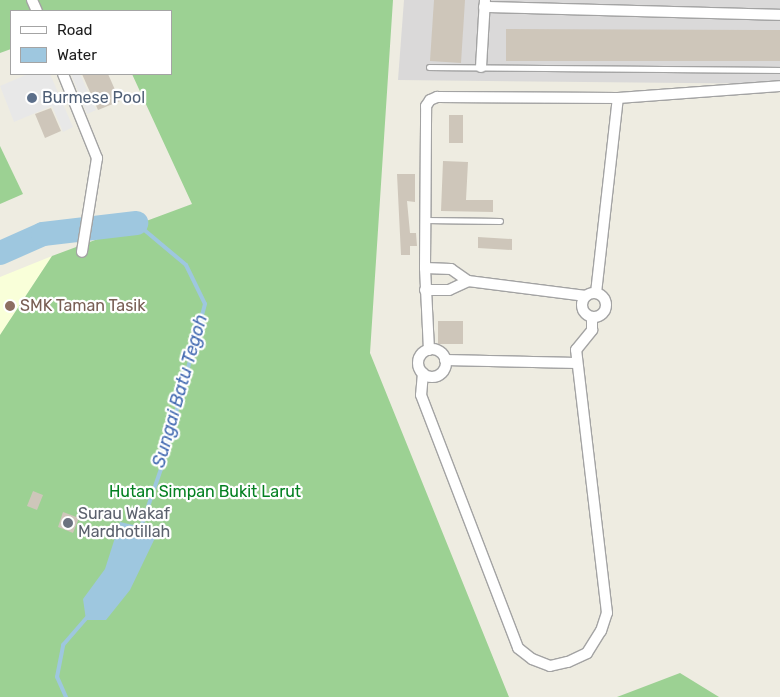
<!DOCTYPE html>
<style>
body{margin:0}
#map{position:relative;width:780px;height:697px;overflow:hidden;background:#eeece1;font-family:Rubik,sans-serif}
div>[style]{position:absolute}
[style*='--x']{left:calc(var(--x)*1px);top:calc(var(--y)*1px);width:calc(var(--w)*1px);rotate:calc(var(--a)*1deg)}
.residential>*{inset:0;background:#dad9d9}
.education>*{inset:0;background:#f9ffd9}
.forest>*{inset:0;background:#9cd193}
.parking>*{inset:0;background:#e8e8e8}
.water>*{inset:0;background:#9ec7df}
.stream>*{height:4px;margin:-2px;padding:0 2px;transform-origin:2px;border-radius:2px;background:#9ec7df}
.river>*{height:24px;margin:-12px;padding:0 12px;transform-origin:12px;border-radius:12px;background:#9ec7df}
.building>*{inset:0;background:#cec6ba}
.roads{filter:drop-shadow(1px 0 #a3a3a3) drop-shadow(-1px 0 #a3a3a3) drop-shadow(0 1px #a3a3a3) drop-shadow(0 -1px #a3a3a3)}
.lane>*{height:5px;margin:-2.5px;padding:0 2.5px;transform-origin:2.5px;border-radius:2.5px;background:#fff}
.street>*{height:10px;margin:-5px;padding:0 5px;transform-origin:5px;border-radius:5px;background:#fff}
.street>.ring{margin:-5px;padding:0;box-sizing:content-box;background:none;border:10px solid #fff;border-radius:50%}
.dots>*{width:14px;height:14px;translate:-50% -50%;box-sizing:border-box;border:2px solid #fff;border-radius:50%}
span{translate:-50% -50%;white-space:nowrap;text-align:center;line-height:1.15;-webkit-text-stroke:4.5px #fff;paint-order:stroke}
.service-label{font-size:16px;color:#4e5e75}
.left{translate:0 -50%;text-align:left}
.education-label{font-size:16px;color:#785e54}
.park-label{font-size:16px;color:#048021}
.worship-label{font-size:16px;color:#5b616d}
.water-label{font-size:18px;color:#436ab1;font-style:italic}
.legend{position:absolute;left:10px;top:10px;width:162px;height:65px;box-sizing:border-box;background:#fff;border:1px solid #a4a4a4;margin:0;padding:6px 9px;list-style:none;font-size:15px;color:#1c1c1c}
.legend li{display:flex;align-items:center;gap:10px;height:25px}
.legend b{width:25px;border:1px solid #a4a4a4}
</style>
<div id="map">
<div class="residential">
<i style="clip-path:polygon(404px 0,780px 0,780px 84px,398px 80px)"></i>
</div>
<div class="education">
<i style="clip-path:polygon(52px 256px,0 335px,0 277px)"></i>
</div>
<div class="forest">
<i style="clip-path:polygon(0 0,393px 0,370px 353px,509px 697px,0 697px,0 335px,52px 256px,192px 204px,132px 74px,171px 74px,171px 11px,11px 11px,11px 49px,0 53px)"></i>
<i style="clip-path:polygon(0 146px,23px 194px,0 204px)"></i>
<i style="clip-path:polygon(680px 673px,719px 697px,617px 697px)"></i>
</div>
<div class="parking">
<i style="clip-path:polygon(28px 74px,50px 74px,73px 127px,63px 132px,52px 106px,14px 122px,0 86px)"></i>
<i style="clip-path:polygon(71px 74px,80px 74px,96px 110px,87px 114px)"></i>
</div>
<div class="water">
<i style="clip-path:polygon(120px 522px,142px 527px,155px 538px,130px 590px,106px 620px,86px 620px,83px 599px,105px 569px)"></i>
</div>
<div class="stream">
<i style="--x:136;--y:223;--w:65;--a:40"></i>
<i style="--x:186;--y:265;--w:43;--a:64"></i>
<i style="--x:205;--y:304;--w:168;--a:104.9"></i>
<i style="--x:162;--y:466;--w:68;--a:109"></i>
<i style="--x:66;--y:697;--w:22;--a:-114"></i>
<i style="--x:57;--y:677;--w:33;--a:-79"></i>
<i style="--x:63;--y:645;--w:40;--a:-49"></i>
</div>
<div class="river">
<i style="--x:0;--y:253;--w:47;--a:-23.8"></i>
<i style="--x:43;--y:234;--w:94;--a:-6.7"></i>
</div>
<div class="building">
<i style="clip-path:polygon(434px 0,465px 0,461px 63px,430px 61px)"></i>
<i style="clip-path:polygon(506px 29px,780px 30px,780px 61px,506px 61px)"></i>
<i style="clip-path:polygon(82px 74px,108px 74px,120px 101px,98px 110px)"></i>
<i style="clip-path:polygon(51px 108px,61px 131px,45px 138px,35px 114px)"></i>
<i style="clip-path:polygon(449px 115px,463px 115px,463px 143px,449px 143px)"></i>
<i style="clip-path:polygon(443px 161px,468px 162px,466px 200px,493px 200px,493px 212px,441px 211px)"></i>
<i style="clip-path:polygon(397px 174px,415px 174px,415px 202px,407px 201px,410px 233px,416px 233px,417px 246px,410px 246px,410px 255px,401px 255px)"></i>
<i style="clip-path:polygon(478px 237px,512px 239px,512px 250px,478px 248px)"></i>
<i style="clip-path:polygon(438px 321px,463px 321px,463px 344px,438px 344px)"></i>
<i style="clip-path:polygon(33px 491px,43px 495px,37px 510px,27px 506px)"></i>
<i style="clip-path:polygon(63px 512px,79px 518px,73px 533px,58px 527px)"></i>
</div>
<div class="roads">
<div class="lane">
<i style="--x:429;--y:67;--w:351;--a:0.5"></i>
<i style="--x:426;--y:220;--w:74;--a:0.8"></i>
</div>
<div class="street">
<i style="--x:32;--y:0;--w:12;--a:66"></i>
<i style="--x:484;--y:7;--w:296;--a:1.5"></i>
<i style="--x:481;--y:67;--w:67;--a:-86.6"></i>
<i style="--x:63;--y:74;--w:91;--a:68"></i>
<i style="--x:97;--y:158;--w:95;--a:99.1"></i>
<i style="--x:425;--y:268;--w:26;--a:2"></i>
<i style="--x:451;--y:269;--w:21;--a:35"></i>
<i style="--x:468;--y:281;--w:119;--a:7.2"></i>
<i style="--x:425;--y:290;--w:24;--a:0"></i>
<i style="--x:449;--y:290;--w:21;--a:-25"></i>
<i class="ring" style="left:582px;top:293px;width:14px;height:14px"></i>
<i style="--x:596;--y:293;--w:196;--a:-83.6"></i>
<i class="ring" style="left:418px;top:349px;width:18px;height:18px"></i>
<i style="--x:429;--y:350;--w:82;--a:-92.8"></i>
<i style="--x:425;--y:268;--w:162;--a:-89.6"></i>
<i style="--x:426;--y:106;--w:7;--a:-56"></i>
<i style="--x:430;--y:100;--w:8;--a:-23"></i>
<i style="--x:437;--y:97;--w:181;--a:0.3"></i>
<i style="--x:618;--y:98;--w:162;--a:-4.2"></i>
<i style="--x:445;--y:360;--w:132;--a:1.3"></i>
<i style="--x:423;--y:373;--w:22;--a:95"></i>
<i style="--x:421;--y:395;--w:271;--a:69"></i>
<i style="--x:518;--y:648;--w:18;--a:38"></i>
<i style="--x:532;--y:659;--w:19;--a:21"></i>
<i style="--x:550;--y:666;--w:18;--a:-13"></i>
<i style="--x:568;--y:662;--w:21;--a:-25"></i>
<i style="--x:587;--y:653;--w:26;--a:-58"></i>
<i style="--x:601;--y:631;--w:19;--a:-72"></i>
<i style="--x:607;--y:613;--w:265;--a:-96.7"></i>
<i style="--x:576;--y:350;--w:26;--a:-51"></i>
<i style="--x:592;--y:330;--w:13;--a:-90"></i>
</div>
</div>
<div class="dots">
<i style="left:32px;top:98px;background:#5c6f8a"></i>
<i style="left:10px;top:306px;background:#8d6e63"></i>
<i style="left:68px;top:523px;background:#6b7280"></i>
</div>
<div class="service-label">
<span class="left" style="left:42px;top:98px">Burmese Pool</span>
</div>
<div class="education-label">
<span class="left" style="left:20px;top:306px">SMK Taman Tasik</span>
</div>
<div class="park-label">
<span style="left:205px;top:492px">Hutan Simpan Bukit Larut</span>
</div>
<div class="worship-label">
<span class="left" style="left:78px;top:523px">Surau Wakaf<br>Mardhotillah</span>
</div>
<div class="water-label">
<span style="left:180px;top:391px;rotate:-74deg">Sungai Batu Tegoh</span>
</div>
<ul class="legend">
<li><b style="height:6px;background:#fff"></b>Road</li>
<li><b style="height:14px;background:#9ec7df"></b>Water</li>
</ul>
</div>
